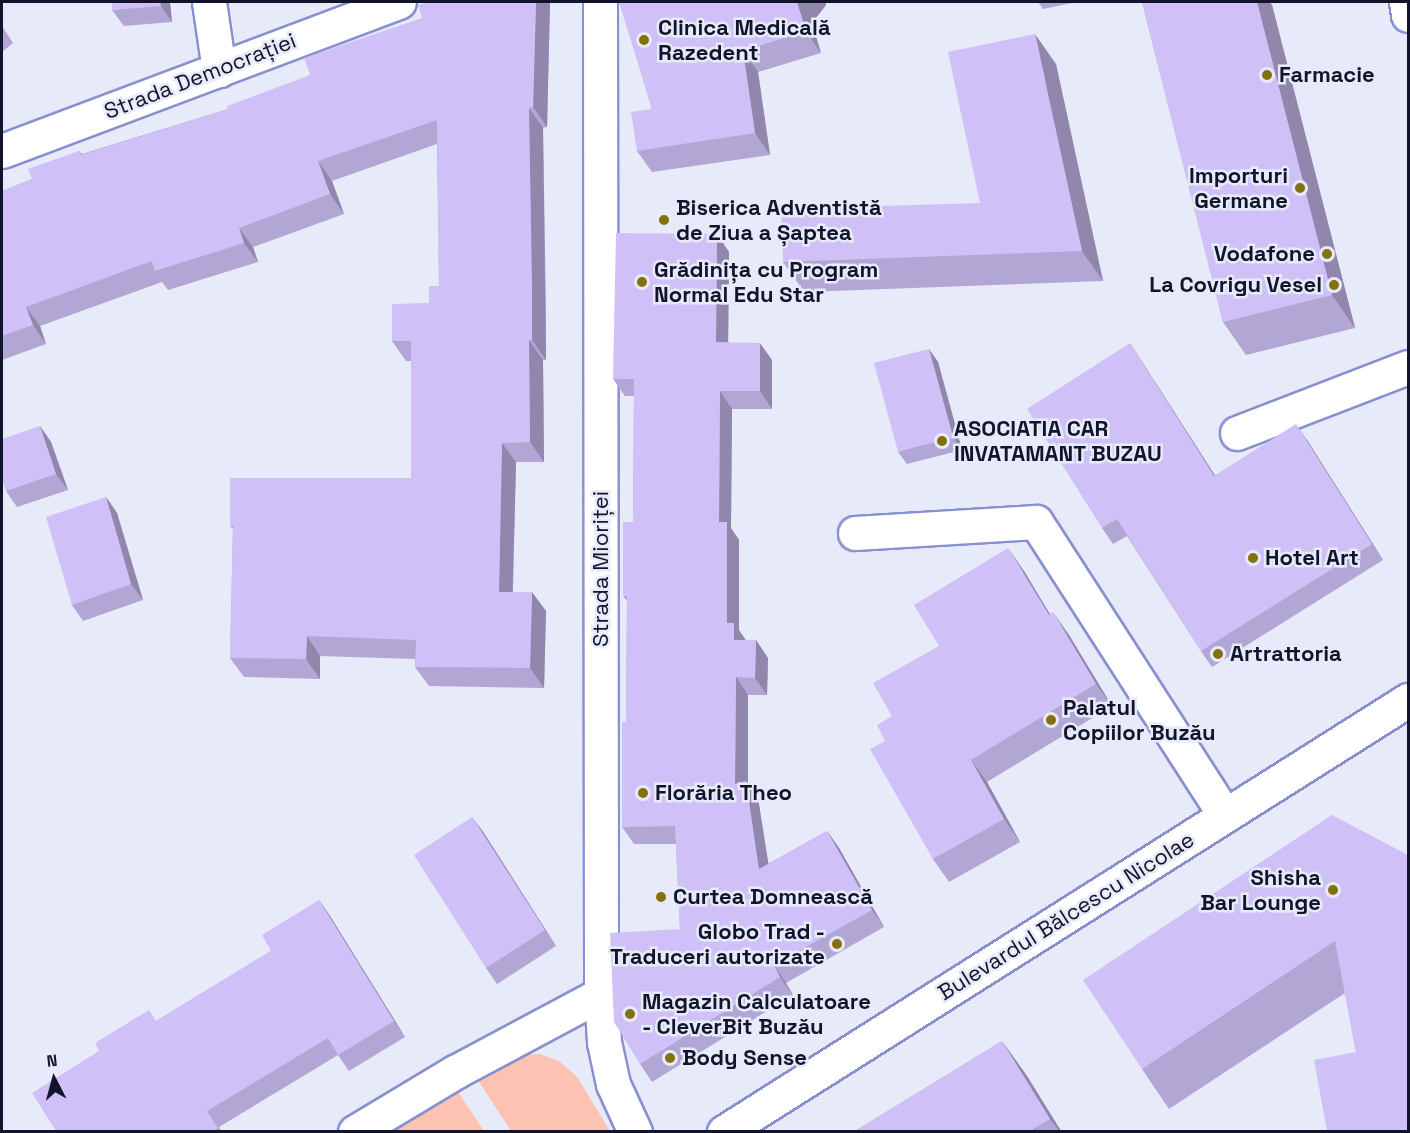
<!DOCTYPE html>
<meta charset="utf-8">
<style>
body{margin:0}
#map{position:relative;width:1410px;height:1133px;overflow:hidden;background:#e7eaf8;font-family:"Space Grotesk",sans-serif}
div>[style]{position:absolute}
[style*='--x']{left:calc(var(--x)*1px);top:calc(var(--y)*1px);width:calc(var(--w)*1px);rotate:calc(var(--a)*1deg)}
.green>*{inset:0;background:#fdc2b1}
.roads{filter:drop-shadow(2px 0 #8790d0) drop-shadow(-2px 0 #8790d0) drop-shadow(0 2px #8790d0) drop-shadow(0 -2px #8790d0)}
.minor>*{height:33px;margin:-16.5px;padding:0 16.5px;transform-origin:16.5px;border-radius:16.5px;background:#fff}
.major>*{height:33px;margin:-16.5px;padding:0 16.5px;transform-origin:16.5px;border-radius:16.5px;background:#fff}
.wall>*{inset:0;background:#b2a6d4}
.shaded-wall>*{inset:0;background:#9187ad}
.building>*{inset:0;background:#cfc1f7}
.dots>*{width:16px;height:16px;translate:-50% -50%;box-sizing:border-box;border:3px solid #e7eaf8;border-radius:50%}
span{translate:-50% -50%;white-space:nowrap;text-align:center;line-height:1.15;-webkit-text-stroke:5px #e7eaf8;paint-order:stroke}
.poi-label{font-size:22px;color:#12142c;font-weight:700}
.left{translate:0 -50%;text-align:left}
.right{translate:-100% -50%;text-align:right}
.street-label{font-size:22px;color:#12142c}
.frame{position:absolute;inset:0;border:3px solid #12142c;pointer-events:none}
.north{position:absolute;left:24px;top:1049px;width:60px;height:60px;-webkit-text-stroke:4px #e7eaf8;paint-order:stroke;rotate:354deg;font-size:16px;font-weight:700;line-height:24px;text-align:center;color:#12142c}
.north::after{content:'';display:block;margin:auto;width:21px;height:27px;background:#12142c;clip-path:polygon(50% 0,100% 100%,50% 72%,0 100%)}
</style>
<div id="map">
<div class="green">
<i style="clip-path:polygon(540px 1054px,559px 1061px,577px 1077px,610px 1131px,511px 1131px,478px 1080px,520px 1055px)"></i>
<i style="clip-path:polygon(458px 1092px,484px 1131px,391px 1131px)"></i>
</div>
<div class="roads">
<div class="minor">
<i style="--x:209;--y:2;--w:69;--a:81.6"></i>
<i style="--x:600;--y:2;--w:992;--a:89.94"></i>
<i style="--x:601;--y:994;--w:48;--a:86.4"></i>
<i style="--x:604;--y:1042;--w:43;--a:77.9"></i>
<i style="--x:613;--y:1084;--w:53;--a:65.4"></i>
<i style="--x:2;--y:151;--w:424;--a:-20.6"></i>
<i style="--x:1237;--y:433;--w:183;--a:-21.1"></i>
<i style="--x:855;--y:533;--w:181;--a:-3.5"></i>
<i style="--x:1036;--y:522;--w:349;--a:57.2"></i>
<i style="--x:355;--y:1132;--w:117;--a:-31"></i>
<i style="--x:455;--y:1072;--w:166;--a:-28.1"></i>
<i style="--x:724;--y:1132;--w:809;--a:-32.28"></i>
</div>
<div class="major">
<i style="--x:1406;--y:2;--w:13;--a:81"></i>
</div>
</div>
<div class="wall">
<i style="clip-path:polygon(170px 2px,172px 22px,124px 26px,112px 10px)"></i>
<i style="clip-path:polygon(550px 2px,547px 127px,543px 128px,546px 305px,546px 360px,543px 360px,544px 462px,516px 462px,513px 592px,546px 611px,544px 688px,429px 686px,415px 667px,415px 659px,320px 656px,320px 679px,244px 677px,230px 658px,233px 529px,230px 526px,411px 478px,411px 361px,406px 361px,392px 341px,429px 303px,439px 286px,437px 144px,332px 181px,344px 214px,253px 247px,258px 262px,168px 290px,162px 282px,40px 326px,46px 344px,2px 360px,2px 191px,32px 179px,79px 151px,82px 154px,228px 109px)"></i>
<i style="clip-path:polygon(620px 2px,826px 2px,826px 5px,812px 23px,821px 53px,758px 72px,770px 155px,652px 172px,637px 151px,652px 109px)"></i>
<i style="clip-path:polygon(1038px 2px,1077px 2px,1043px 9px)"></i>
<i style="clip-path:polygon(1142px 2px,1269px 2px,1272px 5px,1355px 328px,1246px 355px,1223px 322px)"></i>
<i style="clip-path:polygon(2px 26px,13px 43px,2px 52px)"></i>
<i style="clip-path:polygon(1056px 64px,1103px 281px,804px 292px,783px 262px,980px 203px)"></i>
<i style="clip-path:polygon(717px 234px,729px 252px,728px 343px,772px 360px,772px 409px,732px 409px,731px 528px,739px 540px,739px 630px,746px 640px,756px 640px,768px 658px,767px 695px,748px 695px,748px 783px,758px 798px,768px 864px,827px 831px,839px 848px,884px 927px,786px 983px,793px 995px,652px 1082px,640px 1064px,680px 929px,676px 844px,634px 844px,622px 827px,626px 722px,627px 601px,623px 596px,633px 522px,634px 396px,625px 396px,613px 379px)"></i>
<i style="clip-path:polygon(1130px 343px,1141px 360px,1215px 475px,1307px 440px,1383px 560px,1212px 667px,1201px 651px,1127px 536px,1113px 544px,1102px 528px)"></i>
<i style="clip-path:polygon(929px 349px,938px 362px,962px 450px,907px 464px,898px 452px)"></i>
<i style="clip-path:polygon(40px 426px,51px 442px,68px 490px,17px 507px,6px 491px)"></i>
<i style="clip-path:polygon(106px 497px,117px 513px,143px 600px,83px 621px,72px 605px)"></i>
<i style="clip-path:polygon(1024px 571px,1050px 614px,1069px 635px,1112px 706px,987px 782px,1020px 842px,949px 882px,933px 859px,885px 741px,939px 646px)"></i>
<i style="clip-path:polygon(1332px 815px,1356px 1052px,1345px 993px,1169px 1109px,1142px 1069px)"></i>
<i style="clip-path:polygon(472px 817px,556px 946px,497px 984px,486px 968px)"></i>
<i style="clip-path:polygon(319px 900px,330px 916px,405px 1037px,349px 1071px,338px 1055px,219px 1127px,221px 1131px,56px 1131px,156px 1021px,271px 951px)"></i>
<i style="clip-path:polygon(1002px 1041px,1027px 1076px,1061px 1131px,855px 1131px)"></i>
</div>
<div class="shaded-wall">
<i style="clip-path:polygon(160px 2px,170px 2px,172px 22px,161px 6px)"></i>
<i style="clip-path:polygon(536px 2px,550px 2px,547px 127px,533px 107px)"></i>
<i style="clip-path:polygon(797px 2px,826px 2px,826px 5px,812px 23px,821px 53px,806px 31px)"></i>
<i style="clip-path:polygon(1257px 2px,1269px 2px,1272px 5px,1355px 328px,1332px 295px)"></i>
<i style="clip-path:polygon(1035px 34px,1056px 64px,1103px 281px,1082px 251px)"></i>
<i style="clip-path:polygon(743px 51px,758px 72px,770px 155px,755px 133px)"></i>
<i style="clip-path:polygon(529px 108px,543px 128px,546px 360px,532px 340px)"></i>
<i style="clip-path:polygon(318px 161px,332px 181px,344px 214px,330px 194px)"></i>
<i style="clip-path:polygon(239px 228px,253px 247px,258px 262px,244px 243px)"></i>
<i style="clip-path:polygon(717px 234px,729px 252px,728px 360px,716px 342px)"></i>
<i style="clip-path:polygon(26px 307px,40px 326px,46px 344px,33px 325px)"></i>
<i style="clip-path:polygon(529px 340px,543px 360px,544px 462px,530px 442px)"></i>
<i style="clip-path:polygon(760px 343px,772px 360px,772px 409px,760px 391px)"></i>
<i style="clip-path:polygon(1130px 343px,1141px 360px,1225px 492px,1214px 476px)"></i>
<i style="clip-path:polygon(929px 349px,938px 362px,962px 450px,953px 437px)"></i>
<i style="clip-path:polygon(720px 391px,732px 409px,731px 528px,739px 540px,739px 630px,746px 641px,734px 640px,727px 623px,719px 522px)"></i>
<i style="clip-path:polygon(1296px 424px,1307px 440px,1383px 560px,1372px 544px)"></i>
<i style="clip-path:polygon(40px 426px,51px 442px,68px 490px,56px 474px)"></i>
<i style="clip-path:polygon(502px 443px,516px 462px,512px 611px,499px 592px)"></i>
<i style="clip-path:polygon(106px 497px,117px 513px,143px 600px,131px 584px)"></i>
<i style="clip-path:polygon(1008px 548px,1024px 571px,1064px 638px,1049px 615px)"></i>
<i style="clip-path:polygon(532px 592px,546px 611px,544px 688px,530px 668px)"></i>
<i style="clip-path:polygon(1053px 612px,1069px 635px,1112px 706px,1096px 684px)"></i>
<i style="clip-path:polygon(307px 636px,320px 656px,320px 679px,306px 659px)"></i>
<i style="clip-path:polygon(756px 640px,768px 658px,767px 695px,755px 678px)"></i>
<i style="clip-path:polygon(736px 677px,748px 695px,748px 783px,758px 798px,772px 886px,759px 869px,735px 784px)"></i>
<i style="clip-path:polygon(971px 760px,987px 782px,1020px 842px,1004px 819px)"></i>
<i style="clip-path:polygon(472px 817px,484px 833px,556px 946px,545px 930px)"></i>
<i style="clip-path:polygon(827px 831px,839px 848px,884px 927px,872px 910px)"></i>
<i style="clip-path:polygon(319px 900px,330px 916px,405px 1037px,394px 1021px)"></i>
<i style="clip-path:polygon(774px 965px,786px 983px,793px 995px,780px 977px)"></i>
<i style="clip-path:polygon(1002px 1041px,1027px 1076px,1061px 1131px,1059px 1131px,1050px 1119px)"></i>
</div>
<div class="building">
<i style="clip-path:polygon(112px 2px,160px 2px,161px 6px,112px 10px)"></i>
<i style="clip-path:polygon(429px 2px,536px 2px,533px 107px,529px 108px,532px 285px,532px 340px,529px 340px,530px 442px,502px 443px,499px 592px,532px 592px,530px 668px,415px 667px,416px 640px,307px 636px,306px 659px,230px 658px,233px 526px,230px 526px,230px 478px,411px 478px,411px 341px,392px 341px,392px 304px,429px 303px,429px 286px,439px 286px,437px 120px,318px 161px,330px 194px,239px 228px,244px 243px,155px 271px,152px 261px,26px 307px,33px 325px,2px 336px,2px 191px,32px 179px,28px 169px,79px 151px,81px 155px,228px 109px,227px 106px,310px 75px,304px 58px,422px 18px,418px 5px)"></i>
<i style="clip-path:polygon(619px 2px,797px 2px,806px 31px,743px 51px,755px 133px,637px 151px,631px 112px,652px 109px)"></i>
<i style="clip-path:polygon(1142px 2px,1257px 2px,1332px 295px,1223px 322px)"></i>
<i style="clip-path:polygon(1035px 34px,1082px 251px,783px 262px,781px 209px,980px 203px,948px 52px)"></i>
<i style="clip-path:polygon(616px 233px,717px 234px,716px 342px,760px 343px,760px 391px,720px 391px,719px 522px,727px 522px,727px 623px,734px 623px,734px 640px,756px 640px,755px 678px,736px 677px,735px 784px,746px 781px,759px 869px,827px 831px,872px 910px,774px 965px,780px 977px,640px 1064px,614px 1022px,610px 933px,680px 929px,675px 826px,622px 827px,622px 722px,626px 722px,627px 596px,623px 596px,623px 522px,633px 522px,634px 379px,613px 379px)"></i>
<i style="clip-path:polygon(1130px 343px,1214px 476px,1296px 424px,1372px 544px,1201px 651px,1117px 519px,1102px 528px,1027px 409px)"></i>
<i style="clip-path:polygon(929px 349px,953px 437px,898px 452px,874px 363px)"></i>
<i style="clip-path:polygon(40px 426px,56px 474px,6px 491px,2px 479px,2px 439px)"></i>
<i style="clip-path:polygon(106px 497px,131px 584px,72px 605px,46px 517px)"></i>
<i style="clip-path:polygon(1008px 548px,1049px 615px,1053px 612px,1096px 684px,971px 760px,1004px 819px,933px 859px,870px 749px,885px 741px,877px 725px,892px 716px,873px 683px,939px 646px,914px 605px)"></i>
<i style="clip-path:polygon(1332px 815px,1408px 855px,1408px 1131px,1327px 1131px,1314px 1060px,1356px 1052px,1335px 941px,1142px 1069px,1083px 980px)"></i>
<i style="clip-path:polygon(472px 817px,545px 930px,486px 968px,414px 855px)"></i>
<i style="clip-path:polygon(319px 900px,394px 1021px,338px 1055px,328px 1038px,207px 1111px,218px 1128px,213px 1131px,56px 1131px,32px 1093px,99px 1051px,95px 1043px,149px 1010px,156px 1021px,271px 951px,262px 935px)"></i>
<i style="clip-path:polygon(1002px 1041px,1050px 1119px,1030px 1131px,855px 1131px)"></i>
</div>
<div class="dots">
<i style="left:644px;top:40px;background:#83700f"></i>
<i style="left:1267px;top:75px;background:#83700f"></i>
<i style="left:1300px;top:188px;background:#83700f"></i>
<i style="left:664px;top:220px;background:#83700f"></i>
<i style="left:1327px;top:254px;background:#83700f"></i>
<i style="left:642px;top:282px;background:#83700f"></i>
<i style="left:1334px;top:285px;background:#83700f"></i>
<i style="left:942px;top:441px;background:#83700f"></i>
<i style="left:1253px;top:558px;background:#83700f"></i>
<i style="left:1218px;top:654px;background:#83700f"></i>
<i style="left:1051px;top:720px;background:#83700f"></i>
<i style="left:643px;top:793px;background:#83700f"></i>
<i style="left:1333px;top:890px;background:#83700f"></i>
<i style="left:661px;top:897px;background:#83700f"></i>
<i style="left:837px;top:944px;background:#83700f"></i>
<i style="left:630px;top:1014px;background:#83700f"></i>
<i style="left:670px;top:1058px;background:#83700f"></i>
</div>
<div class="poi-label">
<span class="left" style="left:658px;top:40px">Clinica Medicală<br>Razedent</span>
<span class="left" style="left:1279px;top:75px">Farmacie</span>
<span class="right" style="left:1288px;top:188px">Importuri<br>Germane</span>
<span class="left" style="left:676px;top:220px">Biserica Adventistă<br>de Ziua a Șaptea</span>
<span class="right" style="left:1315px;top:254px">Vodafone</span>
<span class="left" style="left:654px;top:282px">Grădinița cu Program<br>Normal Edu Star</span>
<span class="right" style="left:1322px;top:285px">La Covrigu Vesel</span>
<span class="left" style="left:954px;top:441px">ASOCIATIA CAR<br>INVATAMANT BUZAU</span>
<span class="left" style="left:1265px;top:558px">Hotel Art</span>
<span class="left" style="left:1230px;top:654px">Artrattoria</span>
<span class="left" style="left:1063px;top:720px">Palatul<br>Copiilor Buzău</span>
<span class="left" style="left:655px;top:793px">Florăria Theo</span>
<span class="right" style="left:1321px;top:890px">Shisha<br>Bar Lounge</span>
<span class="left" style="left:673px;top:897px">Curtea Domnească</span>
<span class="right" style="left:825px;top:944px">Globo Trad -<br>Traduceri autorizate</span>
<span class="left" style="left:642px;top:1014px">Magazin Calculatoare<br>- CleverBit Buzău</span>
<span class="left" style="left:682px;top:1058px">Body Sense</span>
</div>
<div class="street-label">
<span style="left:200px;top:76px;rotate:-21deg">Strada Democrației</span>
<span style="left:601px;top:569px;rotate:-90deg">Strada Mioriței</span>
<span style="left:1066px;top:916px;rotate:-32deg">Bulevardul Bălcescu Nicolae</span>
</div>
<div class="frame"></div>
<div class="north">N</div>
</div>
